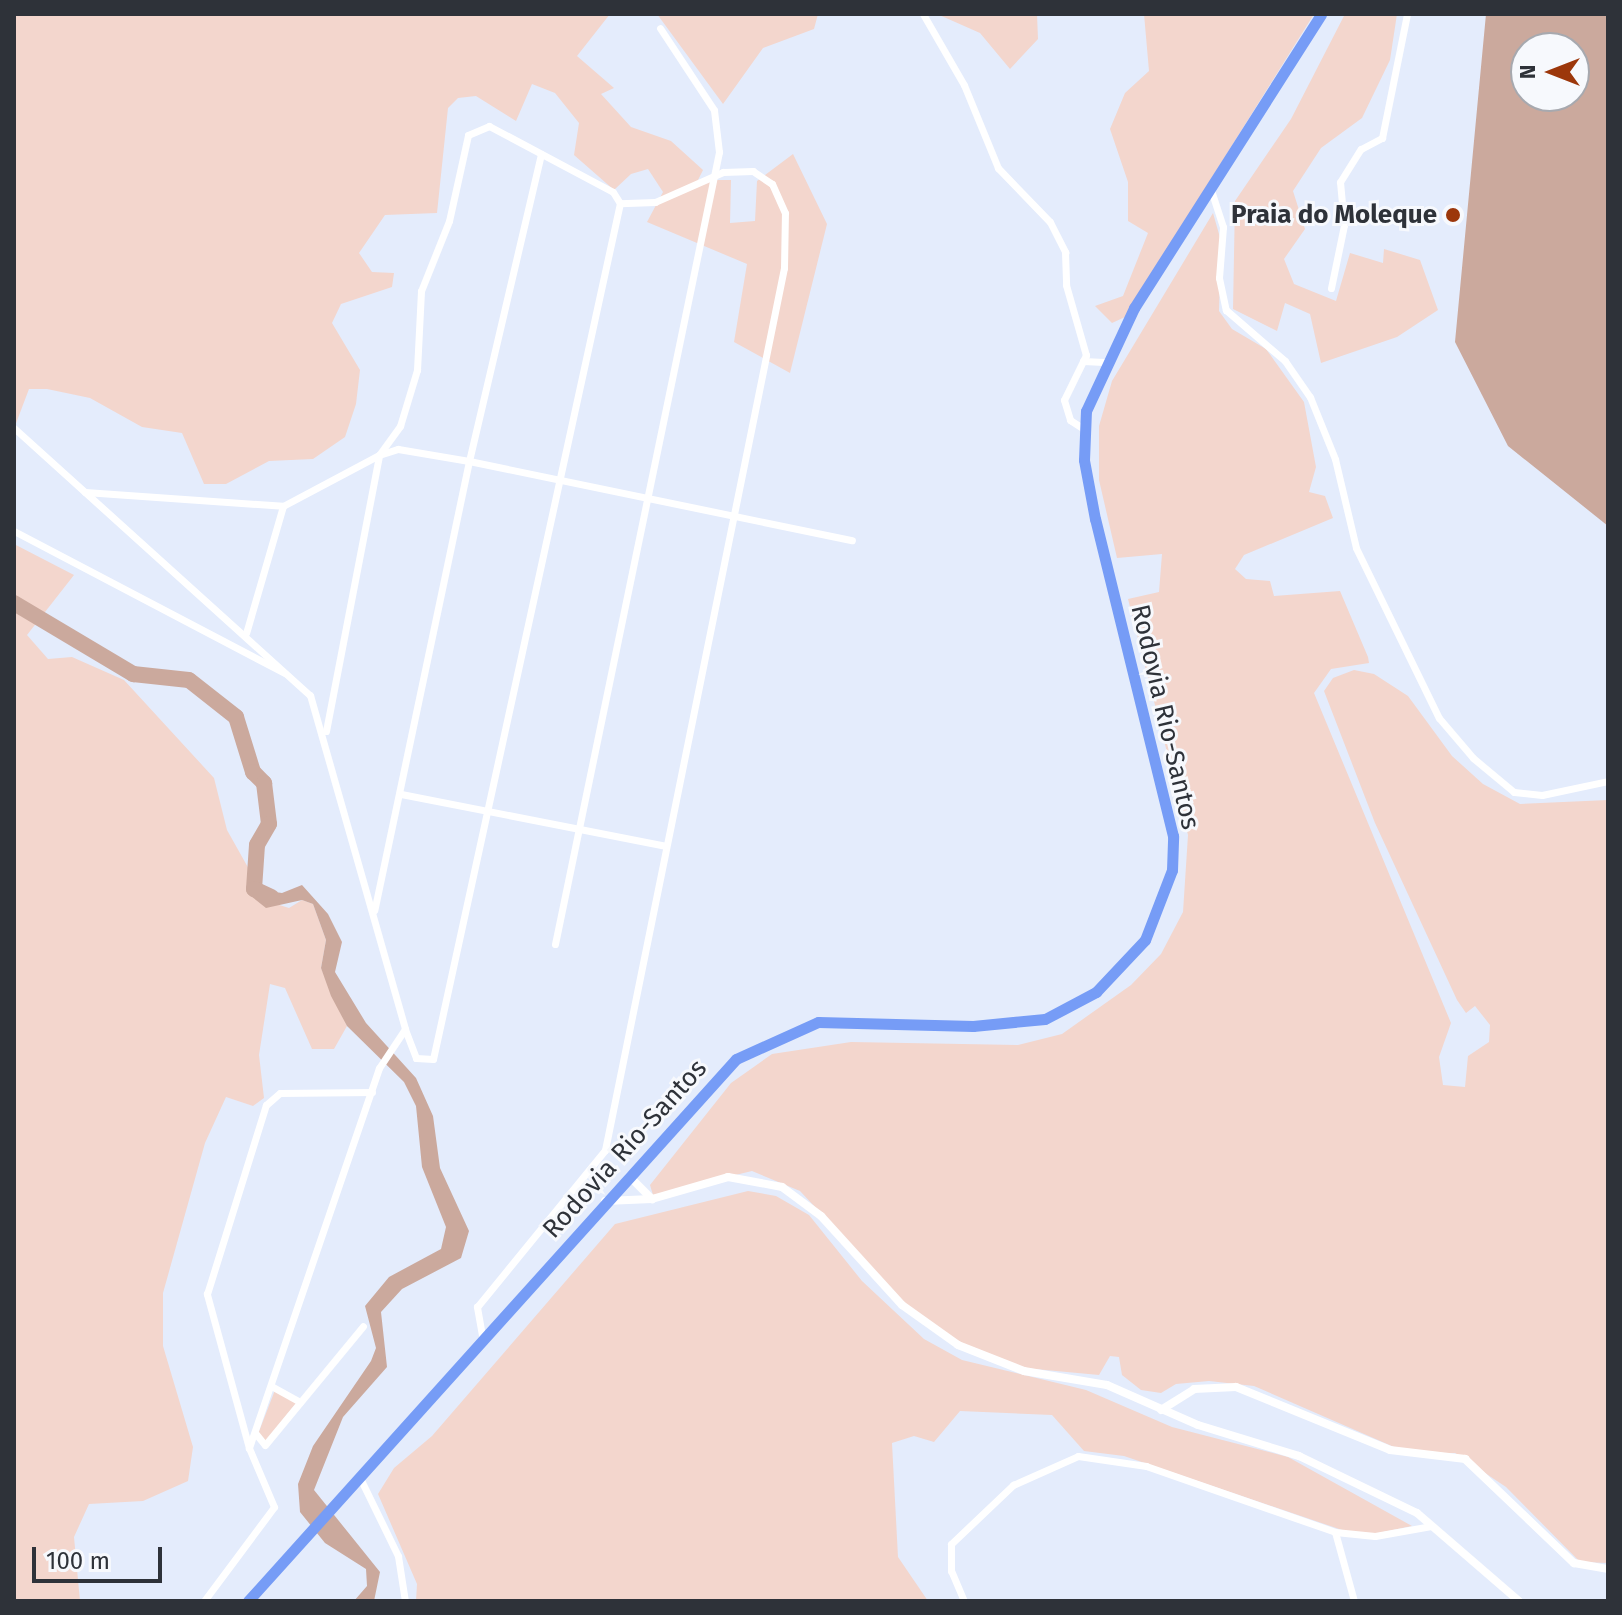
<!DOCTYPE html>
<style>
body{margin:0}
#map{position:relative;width:1622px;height:1615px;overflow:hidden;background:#e4ecfc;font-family:"Fira Sans",sans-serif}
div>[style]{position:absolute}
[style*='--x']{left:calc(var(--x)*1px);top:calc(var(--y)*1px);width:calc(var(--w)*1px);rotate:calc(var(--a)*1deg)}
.green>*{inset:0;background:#f3d6cd}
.water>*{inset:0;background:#cba99d}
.river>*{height:16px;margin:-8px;padding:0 8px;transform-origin:8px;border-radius:8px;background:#cba99d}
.minor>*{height:7px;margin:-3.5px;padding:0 3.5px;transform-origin:3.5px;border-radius:3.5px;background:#fff}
.tertiary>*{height:8px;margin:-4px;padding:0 4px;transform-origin:4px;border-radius:4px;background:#fff}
.trunk>*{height:11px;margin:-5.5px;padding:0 5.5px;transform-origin:5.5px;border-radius:5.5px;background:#769cf6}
.dots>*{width:22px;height:22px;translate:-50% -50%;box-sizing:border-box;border:4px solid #f7f9fd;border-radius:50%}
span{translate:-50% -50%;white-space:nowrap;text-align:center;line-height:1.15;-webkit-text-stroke:6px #f7f9fd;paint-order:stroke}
.poi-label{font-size:26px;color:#2e3239;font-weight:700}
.right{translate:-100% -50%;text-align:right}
.street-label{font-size:26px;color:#2e3239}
.frame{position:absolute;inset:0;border:16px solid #2e3239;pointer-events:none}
.north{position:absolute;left:1510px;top:32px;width:80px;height:80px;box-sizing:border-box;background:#f7f9fd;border:2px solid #a7a9af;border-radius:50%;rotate:270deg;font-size:22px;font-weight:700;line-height:32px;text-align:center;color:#2e3239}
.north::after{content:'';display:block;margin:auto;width:28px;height:36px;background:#9c370b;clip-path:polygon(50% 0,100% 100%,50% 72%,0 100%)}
.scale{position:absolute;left:32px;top:1547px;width:130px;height:36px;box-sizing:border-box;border:4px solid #2e3239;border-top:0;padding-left:10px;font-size:24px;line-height:28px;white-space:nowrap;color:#2e3239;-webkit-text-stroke:6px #f7f9fd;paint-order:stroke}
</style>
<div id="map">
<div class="green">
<i style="clip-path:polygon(14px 14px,610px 14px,577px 56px,614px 88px,601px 94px,631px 127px,671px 141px,703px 170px,698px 180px,731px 180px,730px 223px,755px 221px,757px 181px,793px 154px,827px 224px,790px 373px,734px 342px,747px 264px,647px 222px,663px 192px,648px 169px,631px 174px,614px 190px,574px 155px,579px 123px,555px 93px,532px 84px,516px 121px,476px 96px,458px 98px,448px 108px,437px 213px,385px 215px,359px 253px,372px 272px,394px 273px,392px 287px,341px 304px,332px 323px,360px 370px,356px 404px,345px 437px,313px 459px,269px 461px,226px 484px,204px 484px,182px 433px,142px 427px,90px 398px,47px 389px,29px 389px,15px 426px)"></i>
<i style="clip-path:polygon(657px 14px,818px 14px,814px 29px,763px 48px,723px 104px)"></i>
<i style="clip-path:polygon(937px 14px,1037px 14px,1038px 39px,1010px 69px,980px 33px)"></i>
<i style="clip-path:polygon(1144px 14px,1314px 14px,1125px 317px,1112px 323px,1095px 306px,1123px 296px,1148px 233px,1128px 221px,1128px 182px,1110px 129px,1125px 93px,1149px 71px)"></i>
<i style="clip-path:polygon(1345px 14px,1397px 14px,1390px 60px,1362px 118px,1321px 148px,1293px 191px,1305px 229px,1284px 259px,1294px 284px,1336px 301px,1350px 253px,1383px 263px,1384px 249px,1420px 260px,1438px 310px,1397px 337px,1321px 363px,1310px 314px,1285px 303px,1277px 331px,1233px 309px,1235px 201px,1291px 119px)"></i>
<i style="clip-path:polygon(1213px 213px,1221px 241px,1219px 311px,1232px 329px,1266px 349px,1304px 402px,1316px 467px,1309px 492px,1325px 496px,1333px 518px,1244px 555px,1235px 569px,1246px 579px,1270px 581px,1274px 596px,1340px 591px,1368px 657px,1369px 663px,1331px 669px,1314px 693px,1451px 1023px,1439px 1057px,1443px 1085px,1465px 1087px,1468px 1056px,1489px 1042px,1490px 1025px,1475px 1006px,1466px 1013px,1457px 1000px,1375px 823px,1324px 691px,1333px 678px,1354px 670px,1374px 674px,1408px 696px,1452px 756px,1483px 784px,1520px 804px,1608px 800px,1608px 1563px,1580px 1562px,1506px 1487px,1455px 1453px,1410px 1454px,1254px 1386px,1209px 1381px,1176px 1384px,1161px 1393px,1141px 1390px,1122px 1375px,1119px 1357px,1110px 1356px,1099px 1375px,1024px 1368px,968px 1347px,917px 1316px,800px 1191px,752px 1171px,653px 1195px,650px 1185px,731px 1083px,772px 1054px,851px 1042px,1018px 1045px,1062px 1034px,1131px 985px,1161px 954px,1183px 912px,1188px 835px,1128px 599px,1159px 592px,1162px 554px,1117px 558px,1099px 480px,1099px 426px,1112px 381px)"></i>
<i style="clip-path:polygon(14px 544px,74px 575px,27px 635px,48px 659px,72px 657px,124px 680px,214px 778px,227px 830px,250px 871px,251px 896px,289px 908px,302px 900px,313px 904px,326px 940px,321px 968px,347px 1026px,334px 1049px,312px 1049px,285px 988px,270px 984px,259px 1055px,264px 1098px,253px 1106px,226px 1097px,205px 1143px,163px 1293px,163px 1346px,193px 1447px,188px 1481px,143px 1501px,89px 1504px,74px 1537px,80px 1601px,14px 1601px)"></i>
<i style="clip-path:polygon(748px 1191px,776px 1196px,809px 1215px,862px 1281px,924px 1339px,962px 1360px,1086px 1390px,1172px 1427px,1288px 1457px,1412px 1526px,1369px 1535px,1342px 1530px,1124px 1456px,1084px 1451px,1052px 1415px,960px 1411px,934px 1442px,914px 1436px,892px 1443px,898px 1557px,928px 1601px,416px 1601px,417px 1584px,378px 1494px,394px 1468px,432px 1436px,615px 1224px)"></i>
<i style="clip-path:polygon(275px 1390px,297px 1402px,265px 1442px,258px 1434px)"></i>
</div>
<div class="water">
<i style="clip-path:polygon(evenodd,1486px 14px,1608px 14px,1608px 526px,1508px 446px,1455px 342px,1486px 14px,1526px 48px,1574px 48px,1574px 96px,1526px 96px,1526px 48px)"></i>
<i style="clip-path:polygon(302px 885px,328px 914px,342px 942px,335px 972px,366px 1023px,416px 1078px,433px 1116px,440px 1168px,469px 1231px,461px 1258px,402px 1289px,381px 1312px,387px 1367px,343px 1417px,314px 1490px,380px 1572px,374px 1601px,354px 1601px,367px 1586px,366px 1569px,325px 1543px,300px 1512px,298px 1484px,313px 1446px,371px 1361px,376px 1348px,365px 1306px,389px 1277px,441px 1249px,446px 1227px,422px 1167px,416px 1106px,404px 1082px,347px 1026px,331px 996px,321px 968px,326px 940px,313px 904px,302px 900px,266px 908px,251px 896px,254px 889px,282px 893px)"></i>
</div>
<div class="river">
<i style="--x:14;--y:603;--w:139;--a:30.8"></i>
<i style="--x:133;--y:674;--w:56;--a:6.1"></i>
<i style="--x:189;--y:680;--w:60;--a:38.2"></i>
<i style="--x:236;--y:717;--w:58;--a:72.8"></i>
<i style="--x:253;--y:772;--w:16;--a:45"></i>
<i style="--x:264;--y:783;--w:41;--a:83"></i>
<i style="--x:269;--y:824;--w:24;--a:120"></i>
<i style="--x:257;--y:845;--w:44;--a:93.9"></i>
<i style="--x:254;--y:889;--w:19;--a:25"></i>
</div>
<div class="minor">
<i style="--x:923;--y:14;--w:82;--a:60"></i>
<i style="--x:964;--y:85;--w:90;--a:67.7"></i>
<i style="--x:998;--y:168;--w:75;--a:46.1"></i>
<i style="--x:1050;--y:222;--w:34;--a:63"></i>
<i style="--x:1065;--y:252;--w:33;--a:88"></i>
<i style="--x:1066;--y:285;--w:73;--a:74.1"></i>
<i style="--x:1086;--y:355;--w:50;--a:116.1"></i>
<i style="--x:1064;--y:400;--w:21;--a:73"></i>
<i style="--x:1070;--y:420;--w:17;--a:33"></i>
<i style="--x:541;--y:154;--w:315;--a:103.2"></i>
<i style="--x:469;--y:461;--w:391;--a:11.7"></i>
<i style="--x:1211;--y:190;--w:39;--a:72"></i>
<i style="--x:1223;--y:227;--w:51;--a:94.5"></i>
<i style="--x:1219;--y:278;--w:33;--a:78"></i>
<i style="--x:1226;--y:310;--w:78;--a:40.8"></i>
<i style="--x:1285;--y:361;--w:44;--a:55.2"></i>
<i style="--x:1310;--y:397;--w:67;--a:68"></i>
<i style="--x:1335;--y:459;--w:91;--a:76.7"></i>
<i style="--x:1356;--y:548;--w:189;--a:64"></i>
<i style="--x:1439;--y:718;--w:52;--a:49.6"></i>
<i style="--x:1473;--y:758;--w:53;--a:39.7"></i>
<i style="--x:1514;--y:792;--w:28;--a:6"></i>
<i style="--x:1542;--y:795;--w:67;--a:-12"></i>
<i style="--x:1331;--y:288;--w:64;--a:-78.3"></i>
<i style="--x:1344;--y:225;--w:43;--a:-95.3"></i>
<i style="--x:1340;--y:182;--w:39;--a:-58"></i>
<i style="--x:1361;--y:149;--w:24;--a:-28"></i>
<i style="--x:1382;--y:138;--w:126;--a:-78.6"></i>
<i style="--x:1083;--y:361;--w:21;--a:3"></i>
<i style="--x:14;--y:428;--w:399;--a:42.1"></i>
<i style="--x:310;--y:695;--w:347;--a:74.1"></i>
<i style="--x:405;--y:1029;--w:47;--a:123.7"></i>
<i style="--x:379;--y:1068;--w:402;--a:108.9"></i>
<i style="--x:249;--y:1448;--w:64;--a:67"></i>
<i style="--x:274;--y:1507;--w:117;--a:126.7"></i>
<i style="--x:85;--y:492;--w:198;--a:4"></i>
<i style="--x:283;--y:506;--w:132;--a:106.2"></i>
<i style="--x:283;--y:506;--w:109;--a:-28"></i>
<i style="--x:379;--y:455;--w:36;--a:-54"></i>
<i style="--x:400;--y:426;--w:59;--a:-73.1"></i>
<i style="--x:417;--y:370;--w:79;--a:-87.1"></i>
<i style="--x:421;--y:291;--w:75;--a:-68.2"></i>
<i style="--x:449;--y:221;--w:88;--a:-77.5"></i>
<i style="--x:468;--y:135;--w:23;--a:-23"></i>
<i style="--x:489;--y:126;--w:140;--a:28"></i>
<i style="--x:613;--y:192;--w:13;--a:58"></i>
<i style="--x:620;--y:203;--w:876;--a:102.32"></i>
<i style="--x:433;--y:1059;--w:17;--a:-177"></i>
<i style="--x:416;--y:1058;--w:31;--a:-111"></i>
<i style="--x:14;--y:531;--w:306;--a:27.7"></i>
<i style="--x:326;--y:731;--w:281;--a:-79.1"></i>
<i style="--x:379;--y:455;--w:20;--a:-18"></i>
<i style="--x:398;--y:449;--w:72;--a:9.6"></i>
<i style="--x:469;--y:461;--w:459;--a:101.9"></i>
<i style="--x:401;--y:794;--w:269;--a:11.1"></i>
<i style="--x:555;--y:944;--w:809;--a:-78.3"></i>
<i style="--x:719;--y:152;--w:42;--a:-96.8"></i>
<i style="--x:714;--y:110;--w:98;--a:-123.4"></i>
<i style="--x:483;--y:1341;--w:35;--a:-100"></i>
<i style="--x:477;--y:1307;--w:203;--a:-50.8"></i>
<i style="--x:605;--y:1150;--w:900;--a:-78.53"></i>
<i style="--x:784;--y:268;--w:55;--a:-89"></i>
<i style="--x:785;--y:213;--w:32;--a:-114"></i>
<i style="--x:772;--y:184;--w:23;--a:-146"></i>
<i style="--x:753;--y:171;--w:30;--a:178"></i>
<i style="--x:723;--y:172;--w:74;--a:156.2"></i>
<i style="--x:655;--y:202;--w:35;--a:178"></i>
<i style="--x:273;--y:1387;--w:31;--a:29"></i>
<i style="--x:256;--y:1434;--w:14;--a:51"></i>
<i style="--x:265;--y:1445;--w:154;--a:-50.5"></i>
<i style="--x:249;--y:1448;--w:160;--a:-105.3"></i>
<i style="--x:207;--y:1294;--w:198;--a:-72.7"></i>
<i style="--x:266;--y:1105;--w:18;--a:-41"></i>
<i style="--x:280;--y:1093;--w:92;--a:-0.6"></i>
<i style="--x:360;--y:1478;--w:87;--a:64"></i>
<i style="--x:398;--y:1556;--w:46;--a:81.2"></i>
<i style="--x:1335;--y:1532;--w:72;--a:74.6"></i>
<i style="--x:964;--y:1601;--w:33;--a:-113"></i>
<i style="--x:951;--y:1571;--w:27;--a:-90"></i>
<i style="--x:951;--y:1544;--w:86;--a:-43.6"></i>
<i style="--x:1013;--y:1485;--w:71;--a:-24"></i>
<i style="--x:1078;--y:1456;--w:69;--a:8.4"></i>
<i style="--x:1146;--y:1466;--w:200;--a:19.2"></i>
<i style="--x:1335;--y:1532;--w:40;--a:5.7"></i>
<i style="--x:1375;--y:1536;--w:57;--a:-10.1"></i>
</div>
<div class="tertiary">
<i style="--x:629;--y:1176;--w:33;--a:45"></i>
<i style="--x:605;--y:1201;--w:47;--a:-2.4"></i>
<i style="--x:652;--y:1199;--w:79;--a:-16.1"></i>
<i style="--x:728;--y:1177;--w:55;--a:10.5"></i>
<i style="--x:782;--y:1187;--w:49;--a:36.6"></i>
<i style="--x:821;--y:1216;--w:120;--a:47.7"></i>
<i style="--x:902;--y:1305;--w:69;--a:35.5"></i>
<i style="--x:958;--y:1345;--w:71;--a:21.5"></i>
<i style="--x:1024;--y:1371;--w:84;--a:9.6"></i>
<i style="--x:1107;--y:1385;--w:99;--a:23.7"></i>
<i style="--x:1198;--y:1425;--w:106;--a:17.1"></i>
<i style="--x:1299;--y:1456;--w:131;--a:25.8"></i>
<i style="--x:1417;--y:1513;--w:135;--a:40.8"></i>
<i style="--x:1161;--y:1410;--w:39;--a:-32"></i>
<i style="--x:1194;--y:1389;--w:42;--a:-2.7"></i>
<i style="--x:1236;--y:1387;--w:166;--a:22.2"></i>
<i style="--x:1390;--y:1450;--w:76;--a:6.8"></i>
<i style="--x:1465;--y:1459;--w:151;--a:43.7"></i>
<i style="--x:1574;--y:1563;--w:35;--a:10"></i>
</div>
<div class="trunk">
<i style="--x:248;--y:1601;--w:729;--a:-48"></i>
<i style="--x:736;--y:1059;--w:90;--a:-24.3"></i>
<i style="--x:818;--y:1022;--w:155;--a:1.5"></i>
<i style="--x:973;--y:1026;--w:72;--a:-5.6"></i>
<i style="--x:1045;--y:1019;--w:58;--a:-27.9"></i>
<i style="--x:1096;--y:992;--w:71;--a:-46.7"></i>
<i style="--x:1145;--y:940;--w:75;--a:-68.9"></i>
<i style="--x:1172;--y:870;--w:34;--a:-88"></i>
<i style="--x:1173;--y:836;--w:326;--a:-103.8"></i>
<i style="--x:1095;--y:519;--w:60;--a:-100.6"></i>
<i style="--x:1084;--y:460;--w:49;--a:-87.7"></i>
<i style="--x:1086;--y:411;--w:114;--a:-65"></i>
<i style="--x:1134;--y:308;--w:348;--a:-57.5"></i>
</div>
<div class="dots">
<i style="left:1453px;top:215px;background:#9c370b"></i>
</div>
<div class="poi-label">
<span class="right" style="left:1437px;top:215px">Praia do Moleque</span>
</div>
<div class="street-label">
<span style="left:1165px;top:717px;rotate:77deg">Rodovia Rio-Santos</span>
<span style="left:625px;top:1149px;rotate:-48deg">Rodovia Rio-Santos</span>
</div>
<div class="frame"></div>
<div class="north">N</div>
<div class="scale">100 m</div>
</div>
